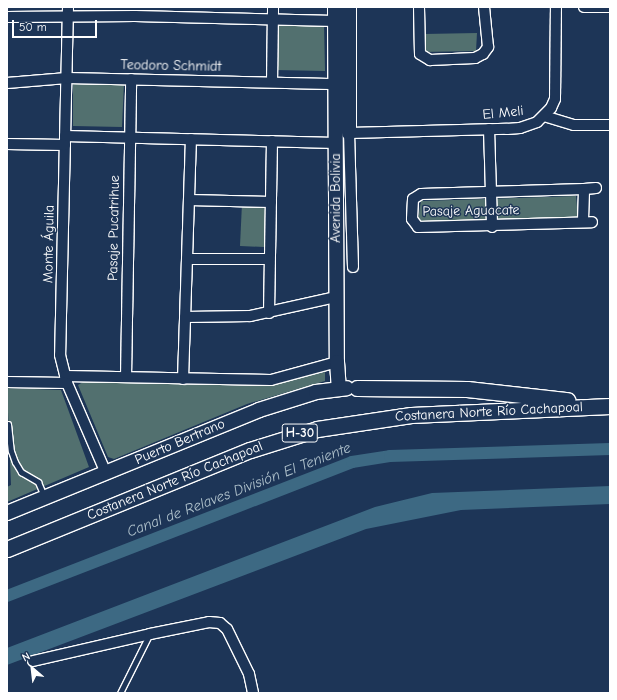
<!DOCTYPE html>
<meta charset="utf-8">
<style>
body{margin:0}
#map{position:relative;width:617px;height:700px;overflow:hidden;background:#1d3557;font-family:"Comic Neue",sans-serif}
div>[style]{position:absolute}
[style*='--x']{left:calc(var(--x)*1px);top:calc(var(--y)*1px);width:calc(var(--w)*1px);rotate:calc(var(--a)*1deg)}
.green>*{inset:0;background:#52706f}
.water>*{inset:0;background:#3d6983}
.canal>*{height:12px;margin:-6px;padding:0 6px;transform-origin:6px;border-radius:6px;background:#3d6983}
.roads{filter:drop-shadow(1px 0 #fff) drop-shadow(-1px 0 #fff) drop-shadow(0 1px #fff) drop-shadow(0 -1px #fff)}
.lane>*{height:5px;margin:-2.5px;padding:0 2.5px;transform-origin:2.5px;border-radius:2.5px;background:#1d3557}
.street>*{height:10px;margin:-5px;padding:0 5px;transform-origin:5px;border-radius:5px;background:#1d3557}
.secondary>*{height:14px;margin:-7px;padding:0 7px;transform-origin:7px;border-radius:7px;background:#1d3557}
.primary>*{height:15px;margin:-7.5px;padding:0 7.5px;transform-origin:7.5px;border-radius:7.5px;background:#1d3557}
span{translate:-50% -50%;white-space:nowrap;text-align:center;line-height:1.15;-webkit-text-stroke:3px #1d3557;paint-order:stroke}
.shield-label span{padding:1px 3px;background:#1d3557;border:1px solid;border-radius:3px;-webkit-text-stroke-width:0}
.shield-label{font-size:13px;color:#fff;font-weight:700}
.street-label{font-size:14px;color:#fff}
.water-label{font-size:15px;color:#b1c3cd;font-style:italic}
.frame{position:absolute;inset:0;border:8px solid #fff;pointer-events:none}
.north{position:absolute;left:12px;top:648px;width:40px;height:40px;-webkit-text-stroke:3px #1d3557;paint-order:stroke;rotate:332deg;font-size:11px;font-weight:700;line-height:16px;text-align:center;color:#fff}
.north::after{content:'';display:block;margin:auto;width:14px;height:18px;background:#fff;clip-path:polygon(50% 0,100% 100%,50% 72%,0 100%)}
.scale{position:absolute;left:12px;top:20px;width:85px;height:18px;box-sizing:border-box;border:2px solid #fff;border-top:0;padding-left:5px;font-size:12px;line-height:14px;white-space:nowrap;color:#fff;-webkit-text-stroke:3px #1d3557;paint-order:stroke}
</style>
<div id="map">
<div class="green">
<i style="clip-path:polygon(276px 21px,324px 23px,325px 71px,275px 70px)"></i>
<i style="clip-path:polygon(477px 33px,476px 51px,422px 52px,424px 34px)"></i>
<i style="clip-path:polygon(73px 83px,124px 83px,122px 127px,73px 126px)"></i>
<i style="clip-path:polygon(576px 196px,578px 218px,417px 225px,421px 201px)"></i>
<i style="clip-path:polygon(265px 201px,264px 247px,240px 246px,242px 203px)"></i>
<i style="clip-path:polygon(325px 372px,325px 381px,247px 404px,114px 459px,108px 457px,78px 385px,83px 382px,266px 386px)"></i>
<i style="clip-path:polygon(7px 388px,61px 390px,89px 467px,7px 502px,7px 487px,11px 485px)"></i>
</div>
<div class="water">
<i style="clip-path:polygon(610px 486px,610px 504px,461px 510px,366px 529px,7px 665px,7px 648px,375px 507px,432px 493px)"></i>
</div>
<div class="canal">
<i style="--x:7;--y:596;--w:370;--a:-21.2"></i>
<i style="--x:352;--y:462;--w:38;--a:-9"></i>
<i style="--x:390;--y:456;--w:220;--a:-1.8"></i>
</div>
<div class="roads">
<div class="lane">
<i style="--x:8;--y:424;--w:27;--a:84"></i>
<i style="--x:11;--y:451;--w:12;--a:70"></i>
<i style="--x:15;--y:462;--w:12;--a:59"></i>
<i style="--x:21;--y:472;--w:20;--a:30"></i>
<i style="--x:38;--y:482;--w:15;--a:67"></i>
<i style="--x:120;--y:693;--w:65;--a:-63.4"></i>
</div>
<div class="street">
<i style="--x:68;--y:7;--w:348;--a:91.3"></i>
<i style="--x:60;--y:355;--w:29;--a:76"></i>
<i style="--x:67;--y:383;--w:98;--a:66.6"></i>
<i style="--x:419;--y:7;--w:47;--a:88.8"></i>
<i style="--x:420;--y:54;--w:12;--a:31"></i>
<i style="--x:430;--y:60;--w:45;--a:-2.5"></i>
<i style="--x:475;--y:58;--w:9;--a:-27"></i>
<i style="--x:483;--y:54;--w:9;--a:-54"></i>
<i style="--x:488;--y:47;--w:40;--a:-95.7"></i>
<i style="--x:584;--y:7;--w:26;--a:0"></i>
<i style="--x:7;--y:17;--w:128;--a:-0.4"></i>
<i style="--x:135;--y:16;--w:200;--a:1.4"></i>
<i style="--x:272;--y:82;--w:75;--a:-89.2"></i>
<i style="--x:7;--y:83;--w:60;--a:-4.8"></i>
<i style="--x:67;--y:78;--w:274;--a:1.3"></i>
<i style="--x:544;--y:116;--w:31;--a:17"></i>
<i style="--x:574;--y:125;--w:36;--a:0"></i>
<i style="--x:489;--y:129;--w:98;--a:88.2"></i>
<i style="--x:65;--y:136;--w:271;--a:1.5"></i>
<i style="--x:7;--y:144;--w:58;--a:1"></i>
<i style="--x:584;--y:189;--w:12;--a:-5"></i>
<i style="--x:189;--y:200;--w:82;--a:1.4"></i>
<i style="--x:583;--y:220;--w:31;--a:-88"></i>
<i style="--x:584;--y:189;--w:163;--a:178.2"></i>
<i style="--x:421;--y:194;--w:9;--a:148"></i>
<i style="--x:413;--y:199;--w:20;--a:93"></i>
<i style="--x:412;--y:219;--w:10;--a:53"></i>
<i style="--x:418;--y:227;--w:174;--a:-1.6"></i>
<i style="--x:187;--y:259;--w:82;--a:0"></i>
<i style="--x:353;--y:267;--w:134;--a:-91.7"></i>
<i style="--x:349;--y:133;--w:158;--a:-1.5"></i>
<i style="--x:507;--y:129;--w:13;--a:-4"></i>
<i style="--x:520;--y:128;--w:18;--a:-19"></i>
<i style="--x:537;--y:122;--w:20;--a:-45"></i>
<i style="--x:551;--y:108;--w:10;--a:-66"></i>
<i style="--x:555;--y:99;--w:92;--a:-89.4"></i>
<i style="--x:269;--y:313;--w:172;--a:-89"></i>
<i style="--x:185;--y:317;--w:65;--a:-0.9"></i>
<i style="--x:250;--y:316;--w:88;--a:-12.5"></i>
<i style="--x:65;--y:376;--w:206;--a:1.1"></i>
<i style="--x:271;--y:380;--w:68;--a:-15.3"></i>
<i style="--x:126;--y:377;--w:298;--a:-89"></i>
<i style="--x:183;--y:379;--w:240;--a:-88.1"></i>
<i style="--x:7;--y:382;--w:60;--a:1"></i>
<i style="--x:33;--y:661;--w:120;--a:-13"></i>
<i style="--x:150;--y:634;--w:60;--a:-11.5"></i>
<i style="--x:209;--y:622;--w:11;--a:5"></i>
<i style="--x:220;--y:623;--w:9;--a:41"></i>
<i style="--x:227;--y:629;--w:50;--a:63.9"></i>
<i style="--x:249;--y:674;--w:19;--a:78"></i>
</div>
<div class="secondary">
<i style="--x:335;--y:7;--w:355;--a:89.7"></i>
<i style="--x:337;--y:362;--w:26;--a:86"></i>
<i style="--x:349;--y:7;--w:126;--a:90"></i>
<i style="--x:7;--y:513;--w:272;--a:-22.2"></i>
<i style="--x:259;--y:410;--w:60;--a:-17.5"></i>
<i style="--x:316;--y:392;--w:31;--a:-7"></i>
</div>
<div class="primary">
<i style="--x:357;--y:388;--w:110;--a:0.5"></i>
<i style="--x:467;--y:389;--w:101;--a:6.3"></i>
<i style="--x:7;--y:549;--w:262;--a:-22.2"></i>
<i style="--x:250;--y:450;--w:70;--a:-17.4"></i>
<i style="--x:317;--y:429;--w:95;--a:-8.5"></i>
<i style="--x:411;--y:415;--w:199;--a:-2.6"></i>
</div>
</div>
<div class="shield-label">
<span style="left:300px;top:433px">H-30</span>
</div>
<div class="street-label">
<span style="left:171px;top:66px;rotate:1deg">Teodoro Schmidt</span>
<span style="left:503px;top:113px;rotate:-6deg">El Meli</span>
<span style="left:336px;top:198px;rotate:-90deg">Avenida Bolivia</span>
<span style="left:471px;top:211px;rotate:-1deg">Pasaje Aguacate</span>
<span style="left:114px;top:228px;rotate:-89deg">Pasaje Pucatrihue</span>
<span style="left:49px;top:244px;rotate:-89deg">Monte Águila</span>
<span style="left:489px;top:412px;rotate:-3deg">Costanera Norte Río Cachapoal</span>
<span style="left:180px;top:442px;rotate:-23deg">Puerto Bertrano</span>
<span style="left:175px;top:481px;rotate:-22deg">Costanera Norte Río Cachapoal</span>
</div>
<div class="water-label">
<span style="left:239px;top:490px;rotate:-21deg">Canal de Relaves División El Teniente</span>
</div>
<div class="frame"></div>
<div class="north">N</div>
<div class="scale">50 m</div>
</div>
